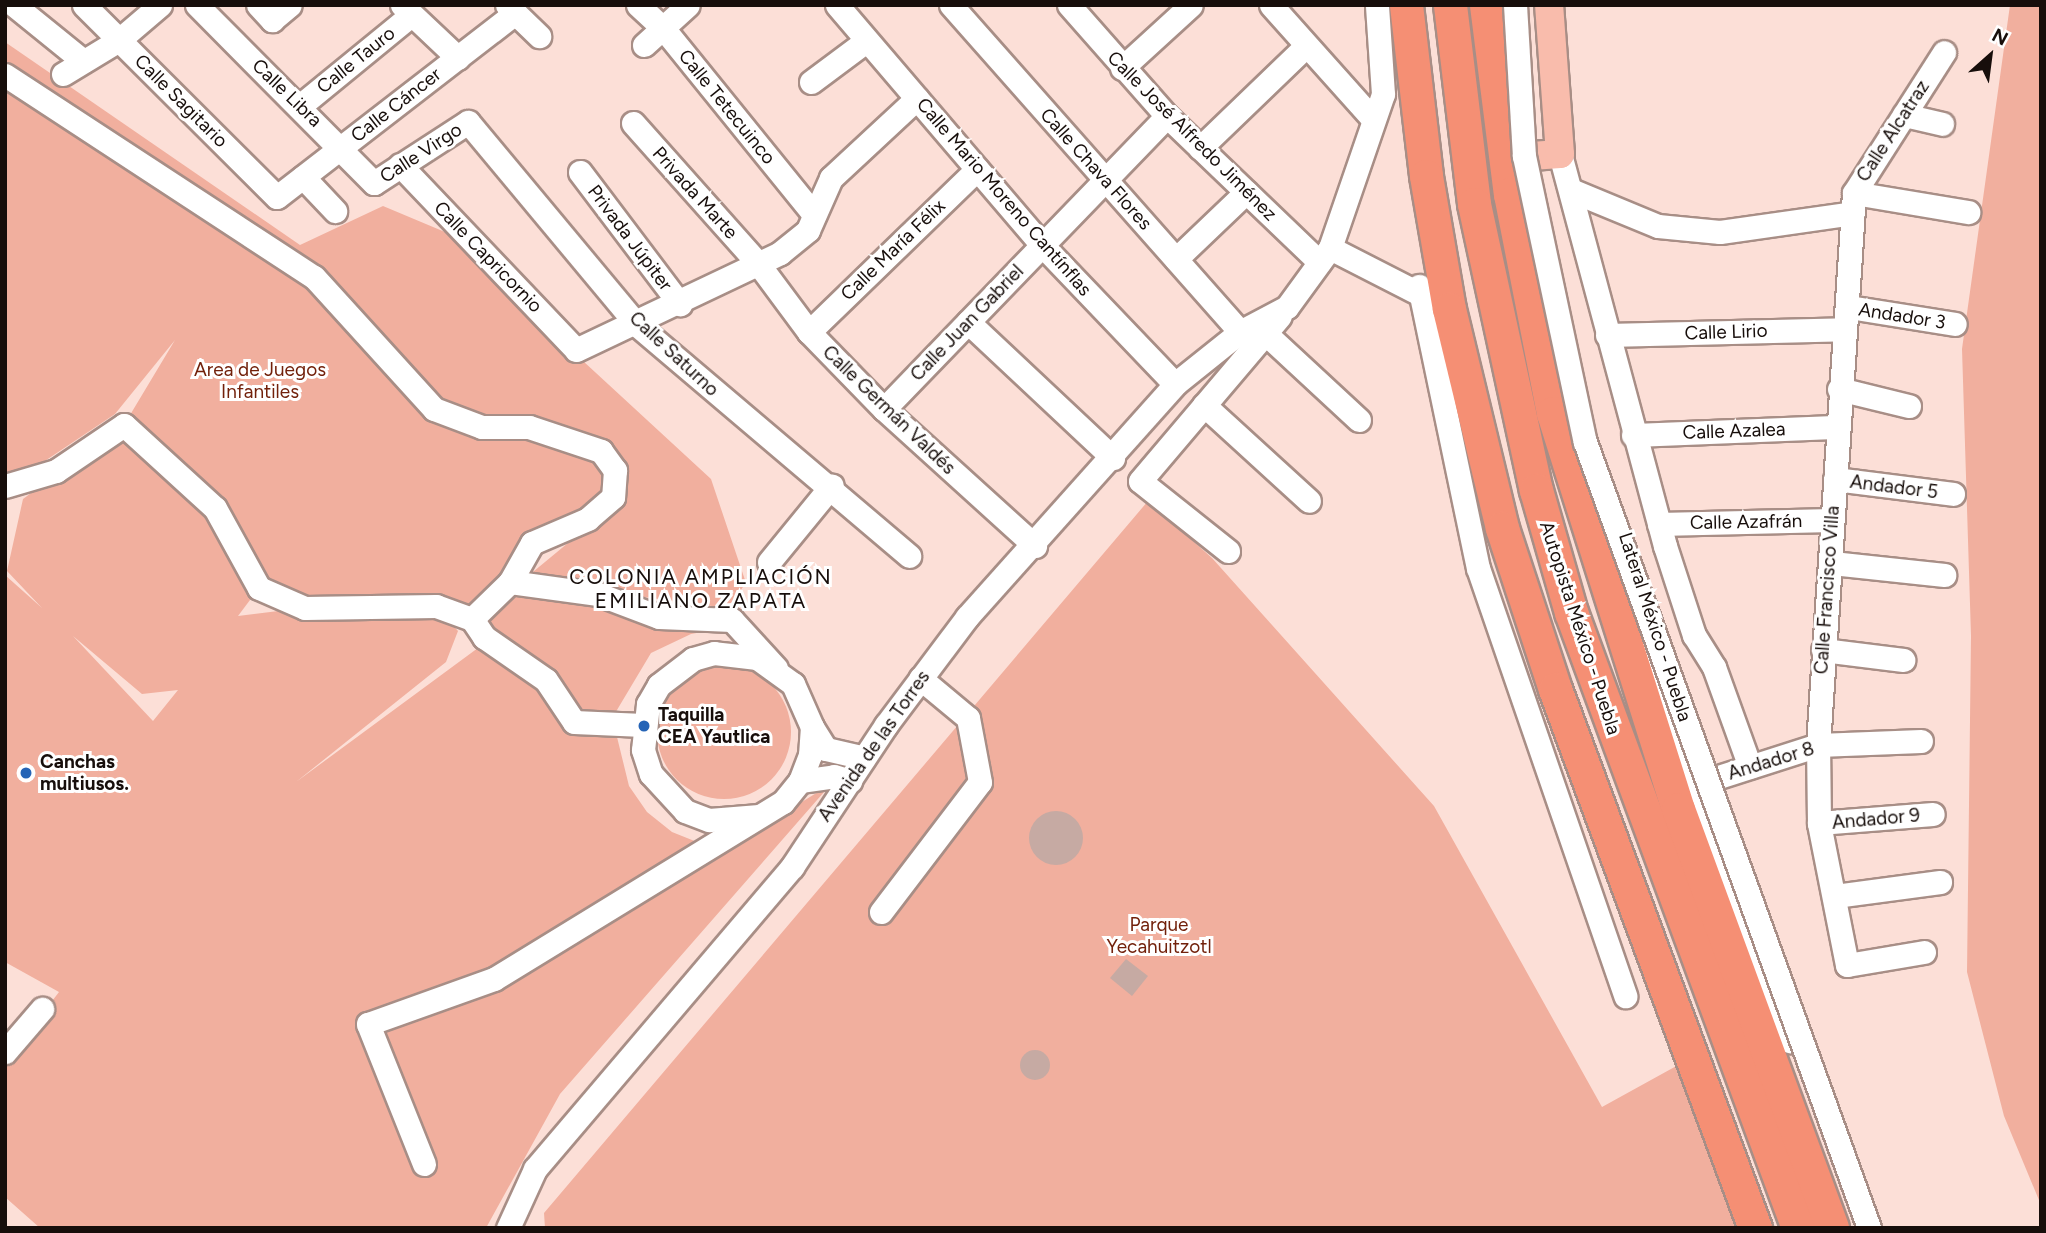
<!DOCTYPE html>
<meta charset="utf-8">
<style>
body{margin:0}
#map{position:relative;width:2046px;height:1233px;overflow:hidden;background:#fcdfd7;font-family:Figtree,sans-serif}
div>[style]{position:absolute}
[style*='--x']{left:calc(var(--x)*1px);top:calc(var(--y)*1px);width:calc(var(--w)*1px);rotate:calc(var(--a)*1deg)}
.green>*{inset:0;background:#f1af9e}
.round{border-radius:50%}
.building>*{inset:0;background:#c6aaa3}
.roads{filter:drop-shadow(2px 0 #a88e86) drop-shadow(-2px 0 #a88e86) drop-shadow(0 2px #a88e86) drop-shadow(0 -2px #a88e86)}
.minor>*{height:23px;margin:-11.5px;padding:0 11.5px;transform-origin:11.5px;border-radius:11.5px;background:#fff}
.major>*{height:28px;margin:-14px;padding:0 14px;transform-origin:14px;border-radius:14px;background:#f9bcac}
.highway>*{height:33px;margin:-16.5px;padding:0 16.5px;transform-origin:16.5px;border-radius:16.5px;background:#f58f74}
.bridges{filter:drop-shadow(2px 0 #a88e86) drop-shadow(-2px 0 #a88e86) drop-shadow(0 2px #a88e86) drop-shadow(0 -2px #a88e86)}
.minor-bridge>*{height:23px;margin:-11.5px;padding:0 11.5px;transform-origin:11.5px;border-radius:11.5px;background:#fff}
.dots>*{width:19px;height:19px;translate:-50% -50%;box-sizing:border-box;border:4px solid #fff;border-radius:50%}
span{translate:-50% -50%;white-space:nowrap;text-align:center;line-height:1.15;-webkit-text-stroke:6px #fff;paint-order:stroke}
.street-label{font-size:19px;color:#170e0b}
.park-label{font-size:19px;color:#72210b}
.poi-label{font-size:19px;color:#170e0b;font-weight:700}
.left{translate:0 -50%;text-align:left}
.neighbourhood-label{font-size:21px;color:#170e0b;letter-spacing:2px}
.frame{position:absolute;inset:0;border:7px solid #170e0b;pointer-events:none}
.north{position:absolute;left:1955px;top:21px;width:70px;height:70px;-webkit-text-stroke:5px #fff;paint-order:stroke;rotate:28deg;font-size:19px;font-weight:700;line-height:28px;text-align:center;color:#170e0b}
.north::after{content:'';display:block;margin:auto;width:24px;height:32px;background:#170e0b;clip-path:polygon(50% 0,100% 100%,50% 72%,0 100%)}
</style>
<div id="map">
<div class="green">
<i style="clip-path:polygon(2010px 5px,2041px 5px,2041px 1205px,2004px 1116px,1967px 972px,1971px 636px,1962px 349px)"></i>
<i style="clip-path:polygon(evenodd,5px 42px,300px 245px,383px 206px,464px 240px,570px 349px,711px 479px,746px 583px,727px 608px,522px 581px,620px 500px,601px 453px,603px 498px,505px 575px,470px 610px,437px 607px,458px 631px,446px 662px,296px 782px,482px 645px,533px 679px,570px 726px,617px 737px,629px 786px,647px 812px,672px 832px,702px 844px,727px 848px,831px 784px,560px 1094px,486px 1228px,40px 1228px,5px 1197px,5px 1063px,59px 992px,5px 962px,5px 575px,42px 608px,7px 571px,23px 499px,112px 433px,202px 498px,124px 425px,175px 340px,115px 414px,6px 487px,5px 497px,5px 42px,259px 588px,303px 608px,238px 616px,259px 588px,5px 42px,73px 636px,142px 694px,178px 690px,153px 721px,73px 636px)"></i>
<i style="clip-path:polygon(1148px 501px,1212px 558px,1434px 806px,1602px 1107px,1680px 1064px,1739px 1228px,545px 1228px,544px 1213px)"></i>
<i style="clip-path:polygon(544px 591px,718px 629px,691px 634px,651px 653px,611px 720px,566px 710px,479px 624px,509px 593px)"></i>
<i class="round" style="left:657px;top:665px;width:134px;height:134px"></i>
</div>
<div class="building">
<i class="round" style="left:1029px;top:811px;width:54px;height:54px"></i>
<i style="clip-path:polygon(1126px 959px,1148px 976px,1132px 996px,1110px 978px)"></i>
<i class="round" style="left:1020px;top:1050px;width:30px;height:30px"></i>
</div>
<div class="roads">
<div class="minor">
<i style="--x:14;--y:5;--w:87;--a:39"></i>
<i style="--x:84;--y:5;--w:272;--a:44.9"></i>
<i style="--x:277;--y:197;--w:301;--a:-37.7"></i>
<i style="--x:197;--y:5;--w:251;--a:45.2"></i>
<i style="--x:374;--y:183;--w:112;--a:-33"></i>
<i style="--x:468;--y:122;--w:264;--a:50.2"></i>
<i style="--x:637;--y:325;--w:357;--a:40.3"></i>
<i style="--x:258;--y:5;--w:21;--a:47"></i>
<i style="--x:272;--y:20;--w:23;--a:-40"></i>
<i style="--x:402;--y:5;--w:77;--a:43.4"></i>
<i style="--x:507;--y:5;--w:45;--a:44.1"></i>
<i style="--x:638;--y:5;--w:34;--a:43"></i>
<i style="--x:663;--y:28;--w:238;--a:51"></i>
<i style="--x:837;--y:5;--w:316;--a:49.5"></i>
<i style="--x:1042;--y:245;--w:192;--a:46.3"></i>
<i style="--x:951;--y:5;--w:436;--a:48.5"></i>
<i style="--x:1069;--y:5;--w:148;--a:48.6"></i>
<i style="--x:1167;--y:116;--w:211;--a:43.8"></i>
<i style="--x:1271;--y:5;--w:152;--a:48.2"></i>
<i style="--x:644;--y:45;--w:59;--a:-42.3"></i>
<i style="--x:1122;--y:68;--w:93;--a:-42.4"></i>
<i style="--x:63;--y:74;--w:66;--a:-31.3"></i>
<i style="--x:119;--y:40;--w:54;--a:-40.5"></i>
<i style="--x:5;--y:75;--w:369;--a:33.2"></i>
<i style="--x:314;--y:277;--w:178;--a:47.7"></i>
<i style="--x:434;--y:409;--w:51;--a:20.6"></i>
<i style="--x:482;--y:427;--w:47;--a:0"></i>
<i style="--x:529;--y:427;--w:76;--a:18.4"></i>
<i style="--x:601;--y:451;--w:24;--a:54"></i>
<i style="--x:615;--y:470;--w:27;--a:94"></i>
<i style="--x:613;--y:497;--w:33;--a:139"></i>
<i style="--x:588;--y:519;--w:61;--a:156.8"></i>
<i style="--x:532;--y:543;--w:45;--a:119.4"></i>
<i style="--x:510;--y:582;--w:89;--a:7.8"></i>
<i style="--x:598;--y:594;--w:65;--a:20.7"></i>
<i style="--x:659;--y:617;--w:73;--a:2.4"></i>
<i style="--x:732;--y:620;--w:65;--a:47.5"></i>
<i style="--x:811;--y:82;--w:69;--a:-36.7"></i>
<i style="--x:301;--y:105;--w:142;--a:-39.3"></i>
<i style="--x:1904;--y:115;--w:39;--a:13"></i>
<i style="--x:633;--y:123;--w:186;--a:48.3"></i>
<i style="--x:757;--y:262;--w:87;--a:53.4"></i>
<i style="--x:809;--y:332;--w:107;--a:45.8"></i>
<i style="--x:884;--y:409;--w:204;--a:42.2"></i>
<i style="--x:1200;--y:148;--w:147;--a:-43.9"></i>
<i style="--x:1560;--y:154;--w:406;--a:75"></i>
<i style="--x:1665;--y:546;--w:94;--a:72"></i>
<i style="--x:1694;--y:635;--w:38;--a:58"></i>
<i style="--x:1714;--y:667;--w:106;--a:70.2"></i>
<i style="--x:400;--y:165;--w:255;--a:46.4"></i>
<i style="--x:576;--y:350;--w:226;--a:-25.4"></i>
<i style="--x:780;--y:253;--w:36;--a:-39"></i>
<i style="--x:808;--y:230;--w:57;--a:-66.1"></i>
<i style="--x:831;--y:178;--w:117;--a:-42.9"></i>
<i style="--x:580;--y:172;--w:166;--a:52.9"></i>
<i style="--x:303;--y:177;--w:47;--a:46.7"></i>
<i style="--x:1573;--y:191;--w:92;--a:22.4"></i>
<i style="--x:1658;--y:226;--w:62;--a:5.5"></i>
<i style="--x:1720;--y:232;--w:134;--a:-8.1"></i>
<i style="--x:1854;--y:193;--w:116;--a:9.5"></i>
<i style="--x:1330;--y:248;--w:163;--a:-71"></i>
<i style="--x:1383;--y:94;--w:89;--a:-93.9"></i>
<i style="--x:1176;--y:259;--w:97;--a:-43.7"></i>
<i style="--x:1419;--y:286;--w:288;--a:78.2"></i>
<i style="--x:1478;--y:568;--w:453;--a:71"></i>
<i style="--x:1849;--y:307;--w:107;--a:9.1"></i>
<i style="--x:968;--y:322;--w:199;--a:43.2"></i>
<i style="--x:809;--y:332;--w:234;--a:-44.1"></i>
<i style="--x:1265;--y:333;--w:128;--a:42.8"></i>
<i style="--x:1607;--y:335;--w:238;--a:-1.4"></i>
<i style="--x:1839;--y:389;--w:72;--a:13.7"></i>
<i style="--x:1204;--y:405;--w:142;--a:42.4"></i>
<i style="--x:884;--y:409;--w:407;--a:-46"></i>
<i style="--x:1633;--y:435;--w:202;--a:-2.3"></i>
<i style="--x:1835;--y:479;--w:119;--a:7.2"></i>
<i style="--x:5;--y:486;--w:53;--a:-16.4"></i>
<i style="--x:56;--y:471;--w:82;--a:-34.1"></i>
<i style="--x:124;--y:425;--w:123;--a:42.4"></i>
<i style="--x:215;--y:508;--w:91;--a:61.2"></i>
<i style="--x:259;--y:588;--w:50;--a:23.5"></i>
<i style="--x:305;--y:608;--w:131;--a:-0.9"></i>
<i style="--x:436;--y:606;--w:38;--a:20"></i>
<i style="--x:472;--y:619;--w:53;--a:-44.2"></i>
<i style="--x:1659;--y:524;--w:173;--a:-1.3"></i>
<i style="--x:1228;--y:551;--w:112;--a:-141.5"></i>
<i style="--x:1140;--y:481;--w:216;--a:-49.7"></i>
<i style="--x:769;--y:562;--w:99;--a:-50.7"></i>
<i style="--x:1832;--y:563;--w:113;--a:6.1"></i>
<i style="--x:472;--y:619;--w:22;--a:56"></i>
<i style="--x:484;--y:637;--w:75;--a:34.7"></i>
<i style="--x:546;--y:680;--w:50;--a:56.3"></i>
<i style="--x:574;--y:722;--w:69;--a:2.5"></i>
<i style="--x:1635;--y:620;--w:449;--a:69.8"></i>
<i style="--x:1823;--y:650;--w:81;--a:7.1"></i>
<i style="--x:812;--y:727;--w:26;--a:58"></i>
<i style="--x:826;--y:749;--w:39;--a:13"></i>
<i style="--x:800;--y:781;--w:34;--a:-8"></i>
<i style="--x:834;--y:776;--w:17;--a:17"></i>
<i style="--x:1706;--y:781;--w:118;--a:-17.8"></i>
<i style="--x:1818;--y:745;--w:103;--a:-2.2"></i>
<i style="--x:1819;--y:823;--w:114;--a:-4.5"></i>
<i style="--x:1835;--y:896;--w:106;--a:-7.6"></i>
<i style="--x:881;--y:912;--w:163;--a:-52.7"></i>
<i style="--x:980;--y:782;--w:65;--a:-100.6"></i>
<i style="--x:968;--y:718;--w:62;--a:-140.2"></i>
<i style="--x:1924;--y:952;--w:78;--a:170.4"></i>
<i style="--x:1847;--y:965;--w:145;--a:-101.2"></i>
<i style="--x:1819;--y:823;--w:78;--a:-90.7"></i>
<i style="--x:1818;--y:745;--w:553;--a:-86.27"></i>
<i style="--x:1854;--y:193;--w:167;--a:-57.4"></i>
<i style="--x:5;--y:1052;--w:57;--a:-49.3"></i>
<i style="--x:424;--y:1164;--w:151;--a:-111.8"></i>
<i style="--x:368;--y:1024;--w:134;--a:-19.7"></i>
<i style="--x:494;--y:979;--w:339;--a:-31.5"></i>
<i style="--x:783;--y:802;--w:27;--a:-51"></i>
<i style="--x:800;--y:781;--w:28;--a:-69"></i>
<i style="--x:810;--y:755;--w:28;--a:-86"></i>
<i style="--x:812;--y:727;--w:47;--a:-113.8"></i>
<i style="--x:793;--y:684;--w:44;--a:-144.2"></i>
<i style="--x:757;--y:658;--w:43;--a:-173.4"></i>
<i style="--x:714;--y:653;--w:22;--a:164"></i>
<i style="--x:693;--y:659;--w:43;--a:142.6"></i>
<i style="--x:659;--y:685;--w:22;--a:120"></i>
<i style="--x:648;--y:704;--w:46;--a:96.2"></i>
<i style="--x:643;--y:750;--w:25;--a:72"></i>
<i style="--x:651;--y:774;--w:50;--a:47.4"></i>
<i style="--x:685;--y:811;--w:26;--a:21"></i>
<i style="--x:709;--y:820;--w:50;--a:-4.6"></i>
<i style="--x:508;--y:1228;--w:65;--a:-65.4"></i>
<i style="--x:535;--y:1169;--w:397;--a:-49.6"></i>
<i style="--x:792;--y:867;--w:170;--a:-56.5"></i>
<i style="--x:886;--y:725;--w:135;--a:-53.1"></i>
<i style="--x:967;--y:617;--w:312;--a:-48.2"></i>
<i style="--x:1175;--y:384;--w:83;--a:-38.7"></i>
<i style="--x:1240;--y:332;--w:53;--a:-28"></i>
<i style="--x:1287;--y:307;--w:73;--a:-53.9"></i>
<i style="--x:1330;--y:248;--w:134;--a:27.1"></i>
</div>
<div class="major">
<i style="--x:1531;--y:156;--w:29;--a:-4"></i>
<i style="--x:1560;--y:154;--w:149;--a:-94.2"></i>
</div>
<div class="highway">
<i style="--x:1406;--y:5;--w:172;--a:83.3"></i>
<i style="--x:1426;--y:176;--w:135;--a:80.2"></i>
<i style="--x:1449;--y:309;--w:225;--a:76.4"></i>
<i style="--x:1502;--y:528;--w:169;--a:71.8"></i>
<i style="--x:1555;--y:689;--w:575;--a:69.64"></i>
<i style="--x:1450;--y:5;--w:200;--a:83.1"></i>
<i style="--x:1474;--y:204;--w:293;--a:77.8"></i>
<i style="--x:1536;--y:490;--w:127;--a:74"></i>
<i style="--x:1571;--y:612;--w:656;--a:69.77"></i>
<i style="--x:1486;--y:5;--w:191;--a:82.8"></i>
<i style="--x:1510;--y:194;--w:223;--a:78.9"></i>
<i style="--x:1553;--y:413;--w:415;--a:72.5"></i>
<i style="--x:1678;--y:809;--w:446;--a:69.8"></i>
</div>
</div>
<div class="bridges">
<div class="minor-bridge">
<i style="--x:1515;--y:5;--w:151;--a:86.6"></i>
<i style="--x:1524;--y:156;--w:292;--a:78"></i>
<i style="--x:1585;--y:442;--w:836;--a:70.13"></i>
</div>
</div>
<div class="dots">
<i style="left:644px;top:726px;background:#2564b6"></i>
<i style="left:26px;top:773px;background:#2564b6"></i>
</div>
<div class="street-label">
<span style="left:356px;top:60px;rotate:-39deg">Calle Tauro</span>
<span style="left:287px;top:93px;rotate:44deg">Calle Libra</span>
<span style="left:181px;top:101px;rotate:45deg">Calle Sagitario</span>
<span style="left:396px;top:105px;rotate:-38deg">Calle Cáncer</span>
<span style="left:727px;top:107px;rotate:51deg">Calle Tetecuinco</span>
<span style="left:1893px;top:131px;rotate:-57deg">Calle Alcatraz</span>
<span style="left:1192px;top:136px;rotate:45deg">Calle José Alfredo Jiménez</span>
<span style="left:421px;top:153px;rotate:-33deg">Calle Virgo</span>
<span style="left:1096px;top:169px;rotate:48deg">Calle Chava Flores</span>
<span style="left:695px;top:193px;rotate:48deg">Privada Marte</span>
<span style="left:1004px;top:197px;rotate:49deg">Calle Mario Moreno Cantínflas</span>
<span style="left:630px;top:238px;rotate:53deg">Privada Júpiter</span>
<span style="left:893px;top:250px;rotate:-44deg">Calle María Félix</span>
<span style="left:488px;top:257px;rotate:46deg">Calle Capricornio</span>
<span style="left:1902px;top:316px;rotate:9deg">Andador 3</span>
<span style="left:967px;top:323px;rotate:-46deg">Calle Juan Gabriel</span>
<span style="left:1726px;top:332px;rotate:-2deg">Calle Lirio</span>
<span style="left:674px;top:354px;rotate:43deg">Calle Saturno</span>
<span style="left:889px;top:410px;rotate:44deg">Calle Germán Valdés</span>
<span style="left:1734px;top:431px;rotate:-2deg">Calle Azalea</span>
<span style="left:1894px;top:487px;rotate:7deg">Andador 5</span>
<span style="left:1746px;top:522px;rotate:-1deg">Calle Azafrán</span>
<span style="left:1827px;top:590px;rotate:-86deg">Calle Francisco Villa</span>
<span style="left:1655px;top:627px;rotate:72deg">Lateral México - Puebla</span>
<span style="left:1580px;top:628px;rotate:72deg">Autopista México - Puebla</span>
<span style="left:874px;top:746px;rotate:-55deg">Avenida de las Torres</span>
<span style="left:1771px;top:761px;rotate:-17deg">Andador 8</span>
<span style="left:1876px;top:819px;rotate:-5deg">Andador 9</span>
</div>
<div class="park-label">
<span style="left:260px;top:381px">Area de Juegos<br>Infantiles</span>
<span style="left:1159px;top:936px">Parque<br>Yecahuitzotl</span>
</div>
<div class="poi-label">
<span class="left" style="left:658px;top:726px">Taquilla<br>CEA Yautlica</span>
<span class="left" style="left:40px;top:773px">Canchas<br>multiusos.</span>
</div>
<div class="neighbourhood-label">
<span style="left:701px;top:589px">COLONIA AMPLIACIÓN<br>EMILIANO ZAPATA</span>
</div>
<div class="frame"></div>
<div class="north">N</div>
</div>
